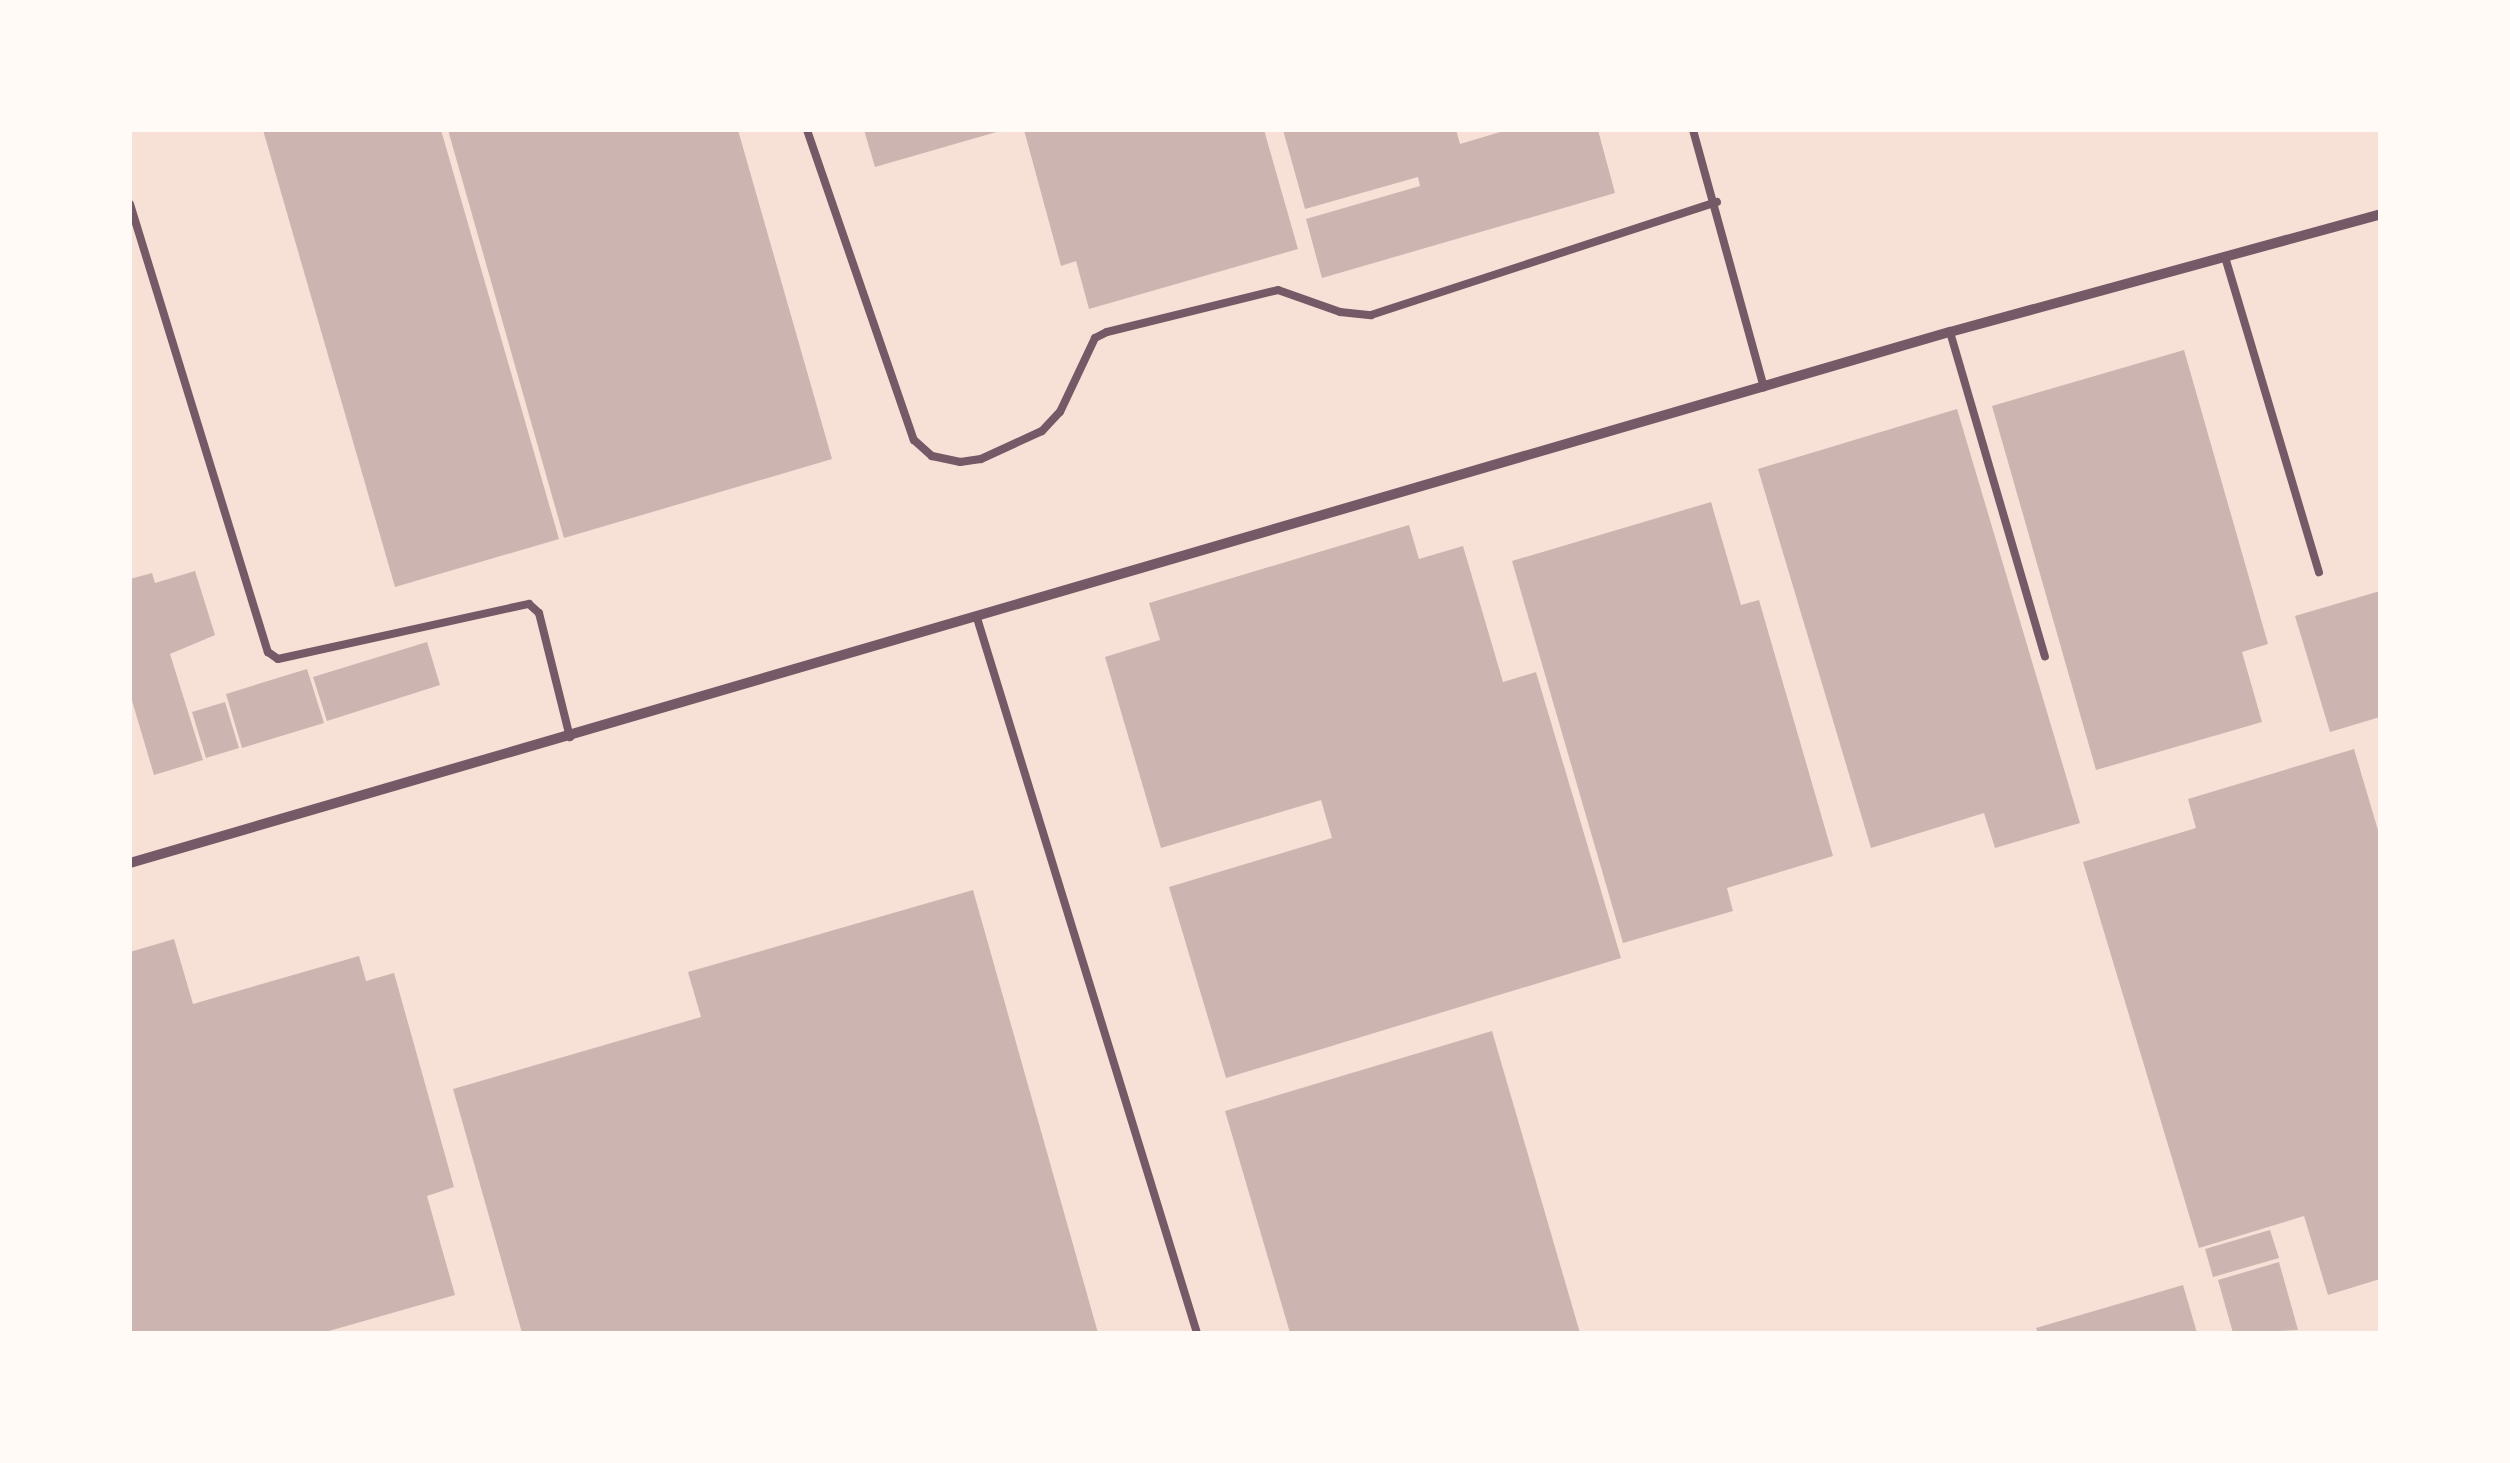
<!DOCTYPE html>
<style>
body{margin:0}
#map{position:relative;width:2510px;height:1463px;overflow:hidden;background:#f7e1d7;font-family:Manrope,sans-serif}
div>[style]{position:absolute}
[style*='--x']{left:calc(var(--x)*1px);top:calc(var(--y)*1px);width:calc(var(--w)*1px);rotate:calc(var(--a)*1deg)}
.building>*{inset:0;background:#ccb4b1}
.service>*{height:8px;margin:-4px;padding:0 4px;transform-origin:4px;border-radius:4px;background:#755966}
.minor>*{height:10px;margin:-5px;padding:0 5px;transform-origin:5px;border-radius:5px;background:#755966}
span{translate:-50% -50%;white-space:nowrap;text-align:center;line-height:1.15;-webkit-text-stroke:8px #fffaf5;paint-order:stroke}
.frame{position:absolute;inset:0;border:132px solid #fffaf5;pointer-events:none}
</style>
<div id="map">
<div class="building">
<i style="clip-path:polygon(263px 130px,441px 130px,559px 539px,395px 587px)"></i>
<i style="clip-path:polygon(448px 130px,738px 130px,832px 459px,564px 538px)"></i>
<i style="clip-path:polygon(864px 130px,1000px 130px,1000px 131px,875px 167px)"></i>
<i style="clip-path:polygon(1024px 130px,1264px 130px,1298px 249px,1089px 309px,1076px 261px,1061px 266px)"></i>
<i style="clip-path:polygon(1283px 130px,1456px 130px,1460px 144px,1507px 130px,1598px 130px,1615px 193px,1322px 278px,1306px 219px,1420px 186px,1418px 177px,1305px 209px)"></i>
<i style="clip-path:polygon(2184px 350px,2268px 644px,2242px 652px,2262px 722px,2096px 770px,1992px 406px)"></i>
<i style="clip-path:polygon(1957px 409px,2080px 823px,1995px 848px,1984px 813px,1871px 848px,1758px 469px)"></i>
<i style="clip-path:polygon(1711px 502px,1741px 605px,1759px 600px,1833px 856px,1727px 888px,1733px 911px,1623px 943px,1512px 561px)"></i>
<i style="clip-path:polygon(1409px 525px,1419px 559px,1463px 546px,1503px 682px,1536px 672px,1621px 958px,1226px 1078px,1169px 887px,1332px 838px,1321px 800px,1161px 848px,1105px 657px,1160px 640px,1149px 603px)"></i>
<i style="clip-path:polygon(195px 571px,215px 635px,170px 654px,203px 760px,154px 775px,130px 694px,130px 579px,152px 573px,155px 583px)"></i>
<i style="clip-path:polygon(2380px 591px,2380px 717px,2330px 732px,2295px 616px)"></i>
<i style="clip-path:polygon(427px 642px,440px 685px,327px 721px,313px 677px)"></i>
<i style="clip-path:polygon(307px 669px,324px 723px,242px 748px,226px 694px)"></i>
<i style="clip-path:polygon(225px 702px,239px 748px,206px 758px,192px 712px)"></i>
<i style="clip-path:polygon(2354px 749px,2380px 837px,2380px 1279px,2328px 1295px,2304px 1216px,2199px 1248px,2083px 862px,2196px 828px,2188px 799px)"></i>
<i style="clip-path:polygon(973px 890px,1098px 1333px,522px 1333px,453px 1089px,701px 1017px,688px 972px)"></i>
<i style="clip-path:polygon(174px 939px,193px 1004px,359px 956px,366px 981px,394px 973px,454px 1187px,427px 1196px,455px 1295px,322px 1333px,130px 1333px,130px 952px)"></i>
<i style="clip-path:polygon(1492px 1031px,1580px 1333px,1290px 1333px,1225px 1111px)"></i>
<i style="clip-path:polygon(2270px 1230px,2279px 1258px,2213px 1277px,2205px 1249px)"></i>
<i style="clip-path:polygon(2279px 1262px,2298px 1330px,2233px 1333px,2218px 1280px)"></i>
<i style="clip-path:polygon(2183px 1285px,2197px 1333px,2038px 1333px,2036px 1328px)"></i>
</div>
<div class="service">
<i style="--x:807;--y:130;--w:328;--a:71"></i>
<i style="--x:914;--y:440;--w:24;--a:42"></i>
<i style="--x:932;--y:456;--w:29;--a:12"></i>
<i style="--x:960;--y:462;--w:21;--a:-8"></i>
<i style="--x:981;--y:459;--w:67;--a:-24.7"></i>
<i style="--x:1042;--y:431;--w:26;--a:-47"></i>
<i style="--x:1060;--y:412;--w:82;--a:-64.7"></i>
<i style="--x:1095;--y:338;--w:13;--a:-27"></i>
<i style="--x:1107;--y:332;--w:176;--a:-13.8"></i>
<i style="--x:1278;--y:290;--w:66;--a:19.5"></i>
<i style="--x:1340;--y:312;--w:31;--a:6"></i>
<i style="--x:1371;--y:315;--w:364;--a:-18.1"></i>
<i style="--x:1693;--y:130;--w:267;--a:74.6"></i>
<i style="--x:130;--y:204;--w:469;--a:72.9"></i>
<i style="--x:268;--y:652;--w:12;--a:35"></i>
<i style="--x:278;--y:659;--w:257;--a:-12.4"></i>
<i style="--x:529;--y:604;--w:13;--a:42"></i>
<i style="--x:539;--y:613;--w:128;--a:76"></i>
<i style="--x:2225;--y:257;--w:329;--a:73.4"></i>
<i style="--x:1950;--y:332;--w:338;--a:73.7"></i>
<i style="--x:977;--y:618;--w:748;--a:72.9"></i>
</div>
<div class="minor">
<i style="--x:130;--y:863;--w:1896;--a:-16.27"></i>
<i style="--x:1950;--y:332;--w:446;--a:-15.3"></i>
</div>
<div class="frame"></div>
</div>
